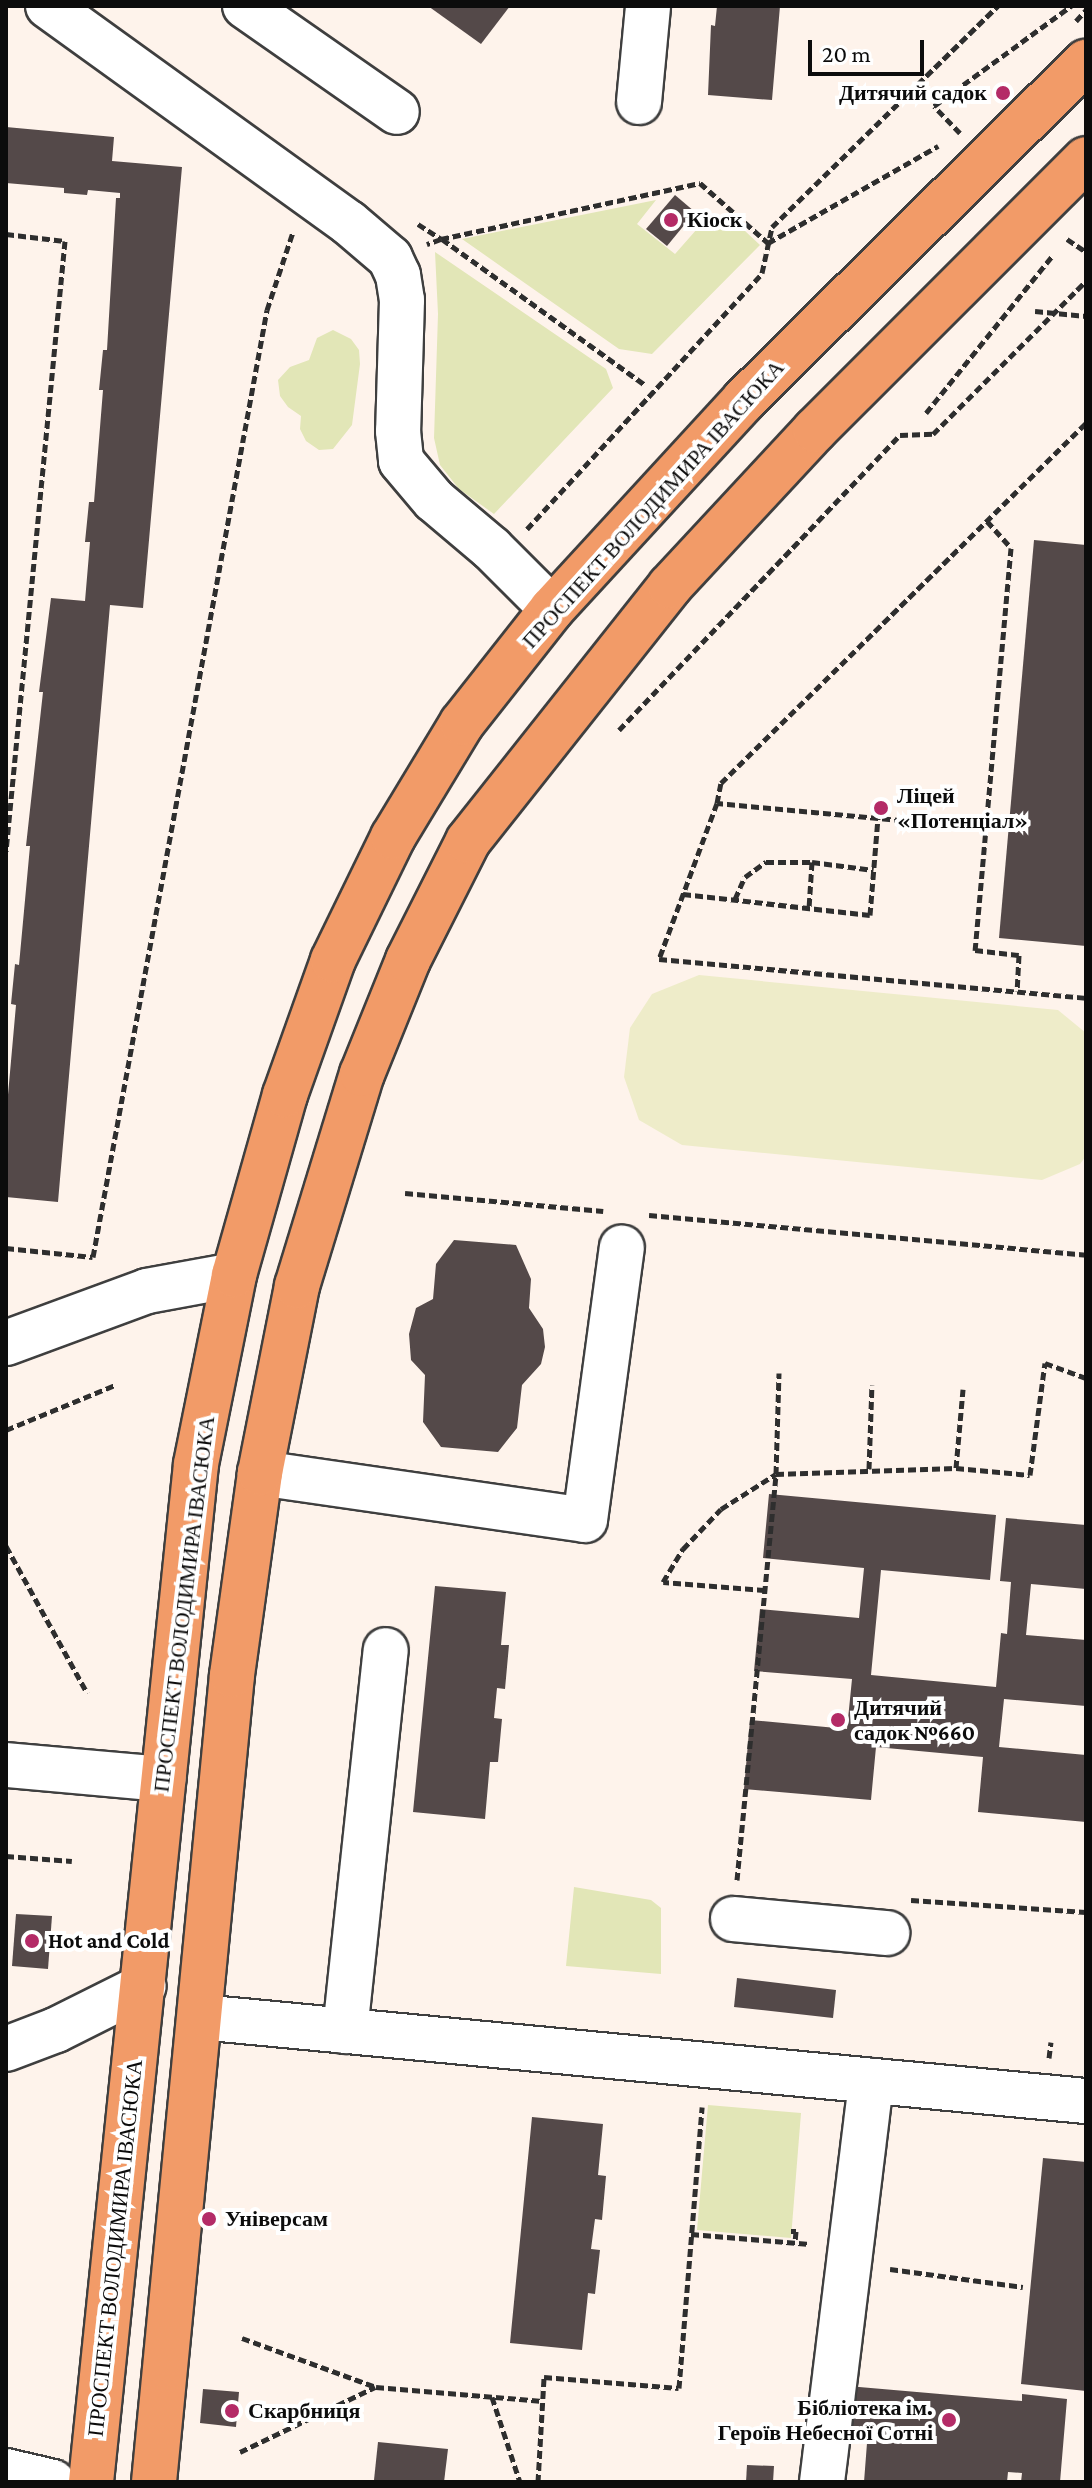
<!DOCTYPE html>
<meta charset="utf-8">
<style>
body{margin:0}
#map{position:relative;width:1092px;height:2488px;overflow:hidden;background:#fef3eb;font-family:"Crimson Pro",serif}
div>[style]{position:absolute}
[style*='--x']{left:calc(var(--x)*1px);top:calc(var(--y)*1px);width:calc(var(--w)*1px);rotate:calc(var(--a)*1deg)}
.green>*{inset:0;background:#e2e6b7}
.pitch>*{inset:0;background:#eeecc9}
.building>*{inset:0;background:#544949}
.path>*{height:5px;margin-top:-2.5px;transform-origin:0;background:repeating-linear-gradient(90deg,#2e2e2e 0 8px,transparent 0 12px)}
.roads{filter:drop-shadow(2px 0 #3f3f3f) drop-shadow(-2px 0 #3f3f3f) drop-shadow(0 2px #3f3f3f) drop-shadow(0 -2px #3f3f3f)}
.minor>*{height:44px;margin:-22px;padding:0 22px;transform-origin:22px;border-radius:22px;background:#fff}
.major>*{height:44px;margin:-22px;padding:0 22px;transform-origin:22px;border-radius:22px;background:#f29b68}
.dots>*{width:22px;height:22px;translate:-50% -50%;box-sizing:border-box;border:4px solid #fff;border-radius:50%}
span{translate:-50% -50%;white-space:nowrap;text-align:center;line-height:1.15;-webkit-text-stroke:8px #fff;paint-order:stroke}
.poi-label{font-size:22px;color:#0c0c0c;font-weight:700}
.right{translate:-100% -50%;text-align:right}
.left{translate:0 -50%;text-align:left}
.street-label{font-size:22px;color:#0c0c0c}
.frame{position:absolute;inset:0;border:8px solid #0c0c0c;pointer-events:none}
.scale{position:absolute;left:808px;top:40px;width:116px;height:36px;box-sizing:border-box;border:4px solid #0c0c0c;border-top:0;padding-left:10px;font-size:24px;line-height:28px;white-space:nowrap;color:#0c0c0c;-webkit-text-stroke:6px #fff;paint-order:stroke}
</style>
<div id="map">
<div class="green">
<i style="clip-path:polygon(656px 200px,637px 224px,675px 254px,697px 229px,729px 216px,760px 245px,652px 354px,619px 349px,462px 239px)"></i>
<i style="clip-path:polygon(435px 252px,606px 369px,613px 388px,494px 514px,459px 489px,440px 465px,434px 438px,438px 314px)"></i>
<i style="clip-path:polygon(333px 330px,351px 339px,359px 350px,360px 364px,352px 425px,333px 449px,319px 450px,306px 441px,300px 429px,301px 416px,288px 407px,280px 396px,278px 380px,290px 367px,309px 360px,317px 338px)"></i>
<i style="clip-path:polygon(574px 1887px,651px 1900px,661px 1908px,661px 1974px,566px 1966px)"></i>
<i style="clip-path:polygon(708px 2105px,801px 2113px,791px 2238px,697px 2230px)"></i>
</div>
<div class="pitch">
<i style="clip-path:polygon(699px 975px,1058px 1010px,1086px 1033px,1086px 1156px,1080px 1164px,1042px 1180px,682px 1145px,639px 1120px,624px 1077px,630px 1028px,652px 994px)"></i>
</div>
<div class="building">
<i style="clip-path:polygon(428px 6px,510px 6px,481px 44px)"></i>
<i style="clip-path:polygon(717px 6px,780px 6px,772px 100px,708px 95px,711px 25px,715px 26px)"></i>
<i style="clip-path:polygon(6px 127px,114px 137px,112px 161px,182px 167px,143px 608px,110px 605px,58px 1202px,6px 1197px,6px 1117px,16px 1005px,11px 1004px,15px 964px,19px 965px,30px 846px,26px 846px,43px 692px,39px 692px,51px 598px,85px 601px,90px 542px,85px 542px,89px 502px,94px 502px,103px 390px,99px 390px,103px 350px,107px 350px,116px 198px,120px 198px,120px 193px,88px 190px,87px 195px,64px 193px,64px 188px,6px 183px)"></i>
<i style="clip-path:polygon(675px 195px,695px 212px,667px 246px,646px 229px)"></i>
<i style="clip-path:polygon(1034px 540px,1086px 545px,1086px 946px,999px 938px)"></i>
<i style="clip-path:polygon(454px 1240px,516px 1245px,531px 1279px,529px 1308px,543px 1329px,545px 1347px,541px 1364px,522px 1385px,517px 1428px,498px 1452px,441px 1447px,423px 1422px,425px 1375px,411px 1360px,409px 1334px,416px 1308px,433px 1299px,436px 1264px)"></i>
<i style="clip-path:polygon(769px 1494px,996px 1515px,990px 1580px,881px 1570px,871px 1675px,996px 1687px,1001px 1633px,1007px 1634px,1011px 1582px,1000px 1581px,1006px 1518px,1086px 1525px,1086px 1589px,1031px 1584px,1026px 1635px,1086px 1640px,1086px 1706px,1004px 1699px,999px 1747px,1086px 1755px,1086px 1822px,978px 1812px,983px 1757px,876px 1747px,871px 1800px,744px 1789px,750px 1720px,847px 1729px,852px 1679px,754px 1671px,760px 1609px,859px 1618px,864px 1568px,763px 1558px)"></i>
<i style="clip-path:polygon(435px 1586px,506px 1592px,501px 1645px,509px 1645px,505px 1689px,497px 1688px,494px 1718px,502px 1719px,498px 1762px,490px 1762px,485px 1819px,413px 1812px)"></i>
<i style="clip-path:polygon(16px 1914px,52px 1916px,48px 1969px,12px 1966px)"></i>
<i style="clip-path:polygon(737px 1978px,836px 1990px,833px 2018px,734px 2007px)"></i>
<i style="clip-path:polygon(532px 2117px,603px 2124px,598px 2175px,606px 2176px,602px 2220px,595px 2219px,591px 2249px,600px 2250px,595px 2294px,588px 2293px,582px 2350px,510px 2343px)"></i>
<i style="clip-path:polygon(1043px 2158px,1086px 2162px,1086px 2391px,1021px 2384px)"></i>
<i style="clip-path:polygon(836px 2385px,1022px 2401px,1022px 2394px,1067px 2399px,1060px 2482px,1021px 2482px,1022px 2473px,1008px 2472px,1007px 2482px,864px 2482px,867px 2443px,830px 2439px)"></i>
<i style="clip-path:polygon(203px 2389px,239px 2392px,236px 2427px,200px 2423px)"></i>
<i style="clip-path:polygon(378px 2442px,448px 2449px,444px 2482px,374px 2480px)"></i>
<i style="clip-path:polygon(747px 2465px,774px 2466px,773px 2482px,746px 2482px)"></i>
</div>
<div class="path">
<i style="--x:1076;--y:21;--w:15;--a:-48"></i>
<i style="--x:960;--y:133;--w:37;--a:-134"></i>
<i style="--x:934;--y:106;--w:170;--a:-36.1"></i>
<i style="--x:418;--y:224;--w:27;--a:33"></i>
<i style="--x:441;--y:239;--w:15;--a:160"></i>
<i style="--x:6;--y:234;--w:59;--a:6.8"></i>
<i style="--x:65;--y:241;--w:613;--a:95.52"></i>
<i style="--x:441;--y:239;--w:265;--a:-12.2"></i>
<i style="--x:700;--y:183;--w:91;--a:41.4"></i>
<i style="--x:768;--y:243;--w:196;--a:-29.7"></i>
<i style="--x:442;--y:239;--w:250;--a:35.7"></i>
<i style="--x:1067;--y:239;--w:23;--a:34"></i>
<i style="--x:1035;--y:311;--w:51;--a:5.6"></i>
<i style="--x:926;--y:413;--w:203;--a:-51.2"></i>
<i style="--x:987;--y:521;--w:36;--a:48"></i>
<i style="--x:1011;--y:548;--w:404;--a:95.1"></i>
<i style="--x:975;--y:950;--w:44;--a:6.5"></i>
<i style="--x:1019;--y:955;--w:36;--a:93"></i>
<i style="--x:527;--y:529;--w:348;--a:-47.4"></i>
<i style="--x:762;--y:273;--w:47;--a:-77.7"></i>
<i style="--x:772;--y:227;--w:316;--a:-44.4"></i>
<i style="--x:619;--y:730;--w:407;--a:-46.4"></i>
<i style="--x:900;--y:435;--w:33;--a:-2"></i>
<i style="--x:933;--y:434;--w:216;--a:-45"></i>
<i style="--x:717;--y:803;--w:166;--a:110.4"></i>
<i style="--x:659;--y:959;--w:429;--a:5.2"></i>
<i style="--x:986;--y:828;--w:270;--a:-174.7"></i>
<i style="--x:717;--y:803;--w:20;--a:-79"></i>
<i style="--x:721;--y:783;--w:513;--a:-44.6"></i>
<i style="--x:812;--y:862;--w:62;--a:7.5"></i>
<i style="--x:683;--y:894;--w:188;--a:6.4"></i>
<i style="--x:870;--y:915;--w:97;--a:-85.3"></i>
<i style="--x:735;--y:899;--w:24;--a:-66"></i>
<i style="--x:745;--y:877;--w:26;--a:-36"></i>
<i style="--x:766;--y:862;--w:46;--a:0"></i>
<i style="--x:812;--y:862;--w:46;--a:93.7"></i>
<i style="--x:405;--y:1193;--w:199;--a:5.2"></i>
<i style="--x:649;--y:1215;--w:439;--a:5.2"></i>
<i style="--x:6;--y:1248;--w:87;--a:5.9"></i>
<i style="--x:93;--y:1257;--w:963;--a:-79.59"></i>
<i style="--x:267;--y:310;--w:82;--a:-71.6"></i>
<i style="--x:6;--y:1430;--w:118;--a:-22.4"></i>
<i style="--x:956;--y:1468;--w:79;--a:-84.9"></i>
<i style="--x:869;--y:1469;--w:84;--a:-88"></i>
<i style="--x:6;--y:1546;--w:168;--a:61.1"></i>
<i style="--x:765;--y:1590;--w:102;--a:-175.5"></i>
<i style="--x:663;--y:1582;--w:39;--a:-59"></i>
<i style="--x:683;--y:1549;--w:55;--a:-46.5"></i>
<i style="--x:721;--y:1509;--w:65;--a:-32.5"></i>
<i style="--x:776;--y:1474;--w:101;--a:-88.3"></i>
<i style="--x:6;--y:1856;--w:66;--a:4.3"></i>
<i style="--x:737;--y:1880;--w:408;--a:-84.5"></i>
<i style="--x:776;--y:1474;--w:180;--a:-1.9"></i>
<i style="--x:956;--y:1468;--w:74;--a:5.4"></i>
<i style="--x:1030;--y:1475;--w:113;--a:-82.4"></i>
<i style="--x:1045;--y:1363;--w:44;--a:20.1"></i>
<i style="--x:911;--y:1900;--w:175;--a:3.9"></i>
<i style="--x:1049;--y:2058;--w:16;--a:-83"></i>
<i style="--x:791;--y:2231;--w:5;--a:0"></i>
<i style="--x:796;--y:2231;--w:12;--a:95"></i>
<i style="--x:691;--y:2234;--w:119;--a:4.8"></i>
<i style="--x:890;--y:2269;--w:134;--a:7.7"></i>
<i style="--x:242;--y:2338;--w:143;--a:20.1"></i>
<i style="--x:376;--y:2387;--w:167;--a:4.8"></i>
<i style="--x:492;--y:2397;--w:89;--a:71.8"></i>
<i style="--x:240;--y:2452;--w:150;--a:-25.7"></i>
<i style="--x:538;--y:2482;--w:105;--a:-86.7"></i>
<i style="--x:544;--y:2377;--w:135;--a:4.7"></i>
<i style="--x:679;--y:2388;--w:282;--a:-85.3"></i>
</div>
<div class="roads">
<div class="minor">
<i style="--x:48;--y:6;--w:371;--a:35.8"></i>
<i style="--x:349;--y:223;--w:54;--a:40.5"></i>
<i style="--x:390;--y:258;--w:19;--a:65"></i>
<i style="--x:398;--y:275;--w:25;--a:81"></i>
<i style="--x:402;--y:300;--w:131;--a:91.7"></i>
<i style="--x:398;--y:431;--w:30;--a:84"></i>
<i style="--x:401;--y:461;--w:51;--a:49.8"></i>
<i style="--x:434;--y:500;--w:75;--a:40.1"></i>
<i style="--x:491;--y:548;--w:86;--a:45"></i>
<i style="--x:245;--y:6;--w:185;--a:34.9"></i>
<i style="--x:639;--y:102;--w:96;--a:-84.6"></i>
<i style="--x:6;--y:1343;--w:150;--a:-20.2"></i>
<i style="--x:147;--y:1291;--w:88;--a:-10.4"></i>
<i style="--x:260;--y:1473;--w:328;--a:8.2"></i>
<i style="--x:585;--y:1520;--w:275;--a:-82.3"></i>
<i style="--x:6;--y:1765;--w:158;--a:5.1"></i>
<i style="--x:733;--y:1919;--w:155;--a:5.2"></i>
<i style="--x:200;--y:2017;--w:890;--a:5.42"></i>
<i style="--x:345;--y:2031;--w:383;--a:-83.9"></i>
<i style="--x:6;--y:2049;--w:53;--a:-20.8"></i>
<i style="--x:56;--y:2030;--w:98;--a:-26.6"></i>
<i style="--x:6;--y:2471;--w:48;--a:13.2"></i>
<i style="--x:822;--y:2482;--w:404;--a:-83"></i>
</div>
<div class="major">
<i style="--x:91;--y:2482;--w:1023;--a:-84.11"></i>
<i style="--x:196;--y:1464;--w:193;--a:-78.6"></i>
<i style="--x:234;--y:1275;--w:187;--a:-74.2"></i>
<i style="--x:285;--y:1095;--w:143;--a:-70.4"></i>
<i style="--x:333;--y:960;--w:137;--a:-64"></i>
<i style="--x:393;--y:837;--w:133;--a:-58.8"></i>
<i style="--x:462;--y:723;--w:145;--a:-51.7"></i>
<i style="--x:552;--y:609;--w:284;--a:-47.4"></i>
<i style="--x:744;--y:400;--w:481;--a:-44.7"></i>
<i style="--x:154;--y:2482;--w:811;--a:-84.48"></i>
<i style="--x:232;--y:1675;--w:204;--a:-82.1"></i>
<i style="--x:260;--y:1473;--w:191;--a:-78.8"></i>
<i style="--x:297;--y:1286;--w:222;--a:-73"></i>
<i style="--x:362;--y:1074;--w:123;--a:-68"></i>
<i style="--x:408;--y:960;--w:133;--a:-63.2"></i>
<i style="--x:468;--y:841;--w:325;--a:-51.6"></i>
<i style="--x:670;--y:586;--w:213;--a:-47.1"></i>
<i style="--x:815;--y:430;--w:383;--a:-45"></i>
</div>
</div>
<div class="dots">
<i style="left:1003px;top:93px;background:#b42b67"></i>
<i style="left:671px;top:220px;background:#b42b67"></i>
<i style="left:881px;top:808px;background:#b42b67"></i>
<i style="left:838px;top:1720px;background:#b42b67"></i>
<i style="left:32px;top:1941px;background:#b42b67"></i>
<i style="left:209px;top:2219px;background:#b42b67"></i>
<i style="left:232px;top:2411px;background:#b42b67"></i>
<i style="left:949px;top:2420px;background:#b42b67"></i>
</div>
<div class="poi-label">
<span class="right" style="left:987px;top:93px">Дитячий садок</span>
<span class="left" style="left:687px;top:220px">Кіоск</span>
<span class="left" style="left:897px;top:808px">Ліцей<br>«Потенціал»</span>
<span class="left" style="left:854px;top:1720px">Дитячий<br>садок №660</span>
<span class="left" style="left:48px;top:1941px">Hot and Cold</span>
<span class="left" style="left:225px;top:2219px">Універсам</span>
<span class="right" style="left:933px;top:2420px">Бібліотека ім.<br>Героїв Небесної Сотні</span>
<span class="left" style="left:248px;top:2411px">Скарбниця</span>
</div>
<div class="street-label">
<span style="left:653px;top:504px;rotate:-48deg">ПРОСПЕКТ ВОЛОДИМИРА ІВАСЮКА</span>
<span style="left:184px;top:1604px;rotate:-83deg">ПРОСПЕКТ ВОЛОДИМИРА ІВАСЮКА</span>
<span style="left:115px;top:2248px;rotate:-84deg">ПРОСПЕКТ ВОЛОДИМИРА ІВАСЮКА</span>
</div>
<div class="frame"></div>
<div class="scale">20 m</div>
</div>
